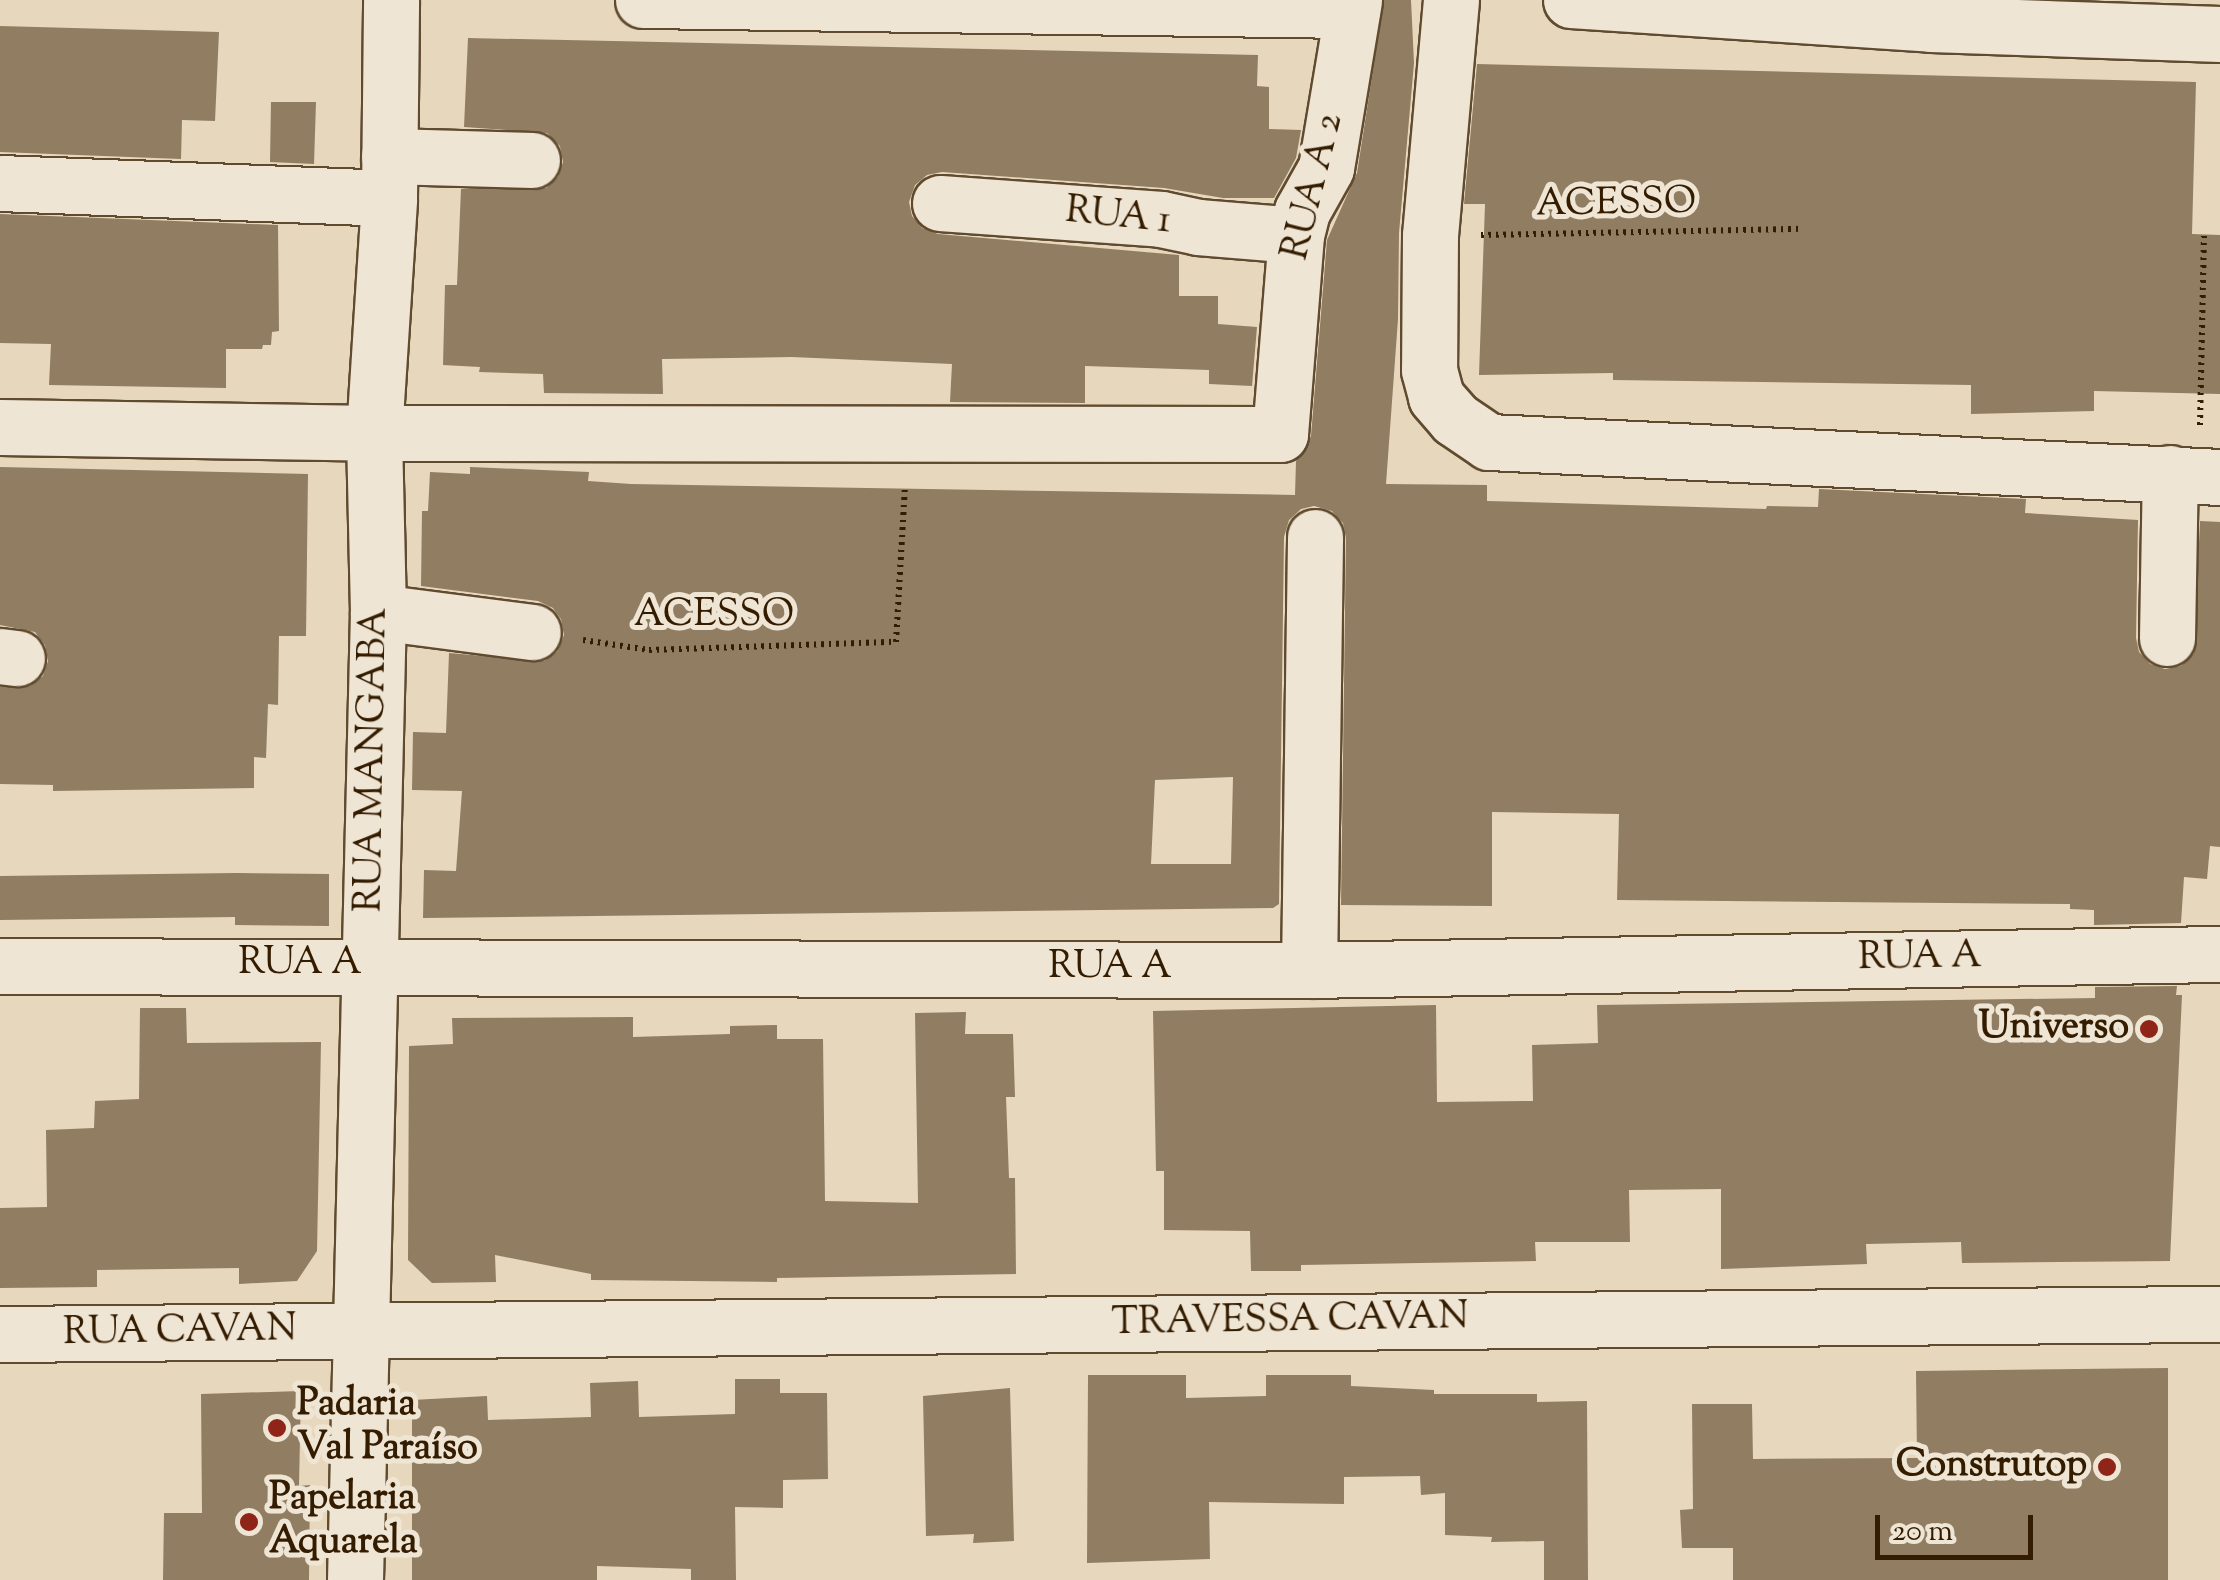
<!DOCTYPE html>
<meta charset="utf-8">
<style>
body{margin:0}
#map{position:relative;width:2220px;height:1580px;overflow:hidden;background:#e6d7bd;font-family:"Sorts Mill Goudy",serif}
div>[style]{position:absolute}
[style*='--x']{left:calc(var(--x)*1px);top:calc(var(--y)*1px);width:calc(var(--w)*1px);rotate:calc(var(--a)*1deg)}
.building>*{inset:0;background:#917d62}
.path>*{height:6px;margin-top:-3px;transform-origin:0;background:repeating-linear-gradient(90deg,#341c00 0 2.5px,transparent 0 7.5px)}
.roads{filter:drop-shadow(2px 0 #604b2f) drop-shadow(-2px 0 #604b2f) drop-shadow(0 2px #604b2f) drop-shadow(0 -2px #604b2f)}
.minor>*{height:55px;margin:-27.5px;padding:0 27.5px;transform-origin:27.5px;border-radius:27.5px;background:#efe5d4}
.dots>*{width:28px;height:28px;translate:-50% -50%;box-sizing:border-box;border:5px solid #efe5d4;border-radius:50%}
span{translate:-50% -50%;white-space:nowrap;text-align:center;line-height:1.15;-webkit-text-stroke:10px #efe5d4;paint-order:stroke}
.street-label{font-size:38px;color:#341c00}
.poi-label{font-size:38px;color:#341c00;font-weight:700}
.right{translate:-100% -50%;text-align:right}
.left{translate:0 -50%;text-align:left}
.scale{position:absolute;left:1875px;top:1515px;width:158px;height:45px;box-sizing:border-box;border:5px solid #341c00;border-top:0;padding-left:12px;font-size:30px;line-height:35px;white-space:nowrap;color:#341c00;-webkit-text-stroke:8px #efe5d4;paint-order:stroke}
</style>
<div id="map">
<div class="building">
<i style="clip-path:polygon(evenodd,1384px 0,1411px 0,1414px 63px,1399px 233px,1398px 319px,1386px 484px,1487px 485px,1487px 501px,1766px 509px,1767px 506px,1818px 507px,1819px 489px,2026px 499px,2025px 513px,2138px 520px,2136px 638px,2139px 652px,2150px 664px,2165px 669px,2181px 666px,2194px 653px,2200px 521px,2220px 522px,2220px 847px,2210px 846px,2207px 879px,2184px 877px,2181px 923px,2094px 925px,2094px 910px,2070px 909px,2070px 904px,1617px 900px,1619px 814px,1492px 812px,1492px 906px,1341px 905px,1346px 537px,1343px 523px,1332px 511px,1314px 506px,1301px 509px,1289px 520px,1284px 537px,1279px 904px,1273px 908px,423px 918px,424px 870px,456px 871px,462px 791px,412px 790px,413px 732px,446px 733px,449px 653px,544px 661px,557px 652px,564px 635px,561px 619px,553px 608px,538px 601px,421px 586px,422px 511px,428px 511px,430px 472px,470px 474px,470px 467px,589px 472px,588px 481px,631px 484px,1295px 495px,1296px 461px,1311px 436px,1327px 240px,1357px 173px,1384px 0,1233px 777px,1231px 864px,1151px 864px,1155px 780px,1233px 777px)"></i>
<i style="clip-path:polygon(0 26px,219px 32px,215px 121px,182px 120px,181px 159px,0 152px)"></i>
<i style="clip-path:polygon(468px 38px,1258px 55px,1257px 86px,1269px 87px,1269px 129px,1301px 130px,1296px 158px,1274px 198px,1223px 198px,1164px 188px,942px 172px,927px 175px,915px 185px,909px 202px,912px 216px,922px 228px,938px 234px,1179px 255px,1179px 296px,1218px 296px,1218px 324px,1257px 327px,1252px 386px,1209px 384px,1209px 370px,1085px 366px,1085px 403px,950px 402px,952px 364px,792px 357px,662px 359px,663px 394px,544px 393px,543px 374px,479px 372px,480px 367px,443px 365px,445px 285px,457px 285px,461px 189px,546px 188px,558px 177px,563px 162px,560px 146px,547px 133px,464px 127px)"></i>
<i style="clip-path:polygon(1477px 64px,2196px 82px,2192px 234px,2220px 235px,2220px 394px,2094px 391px,2094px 411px,1971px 414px,1971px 385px,1613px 380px,1613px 373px,1479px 375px,1485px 204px,1464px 204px)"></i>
<i style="clip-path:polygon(271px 102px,316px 102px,314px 164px,270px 162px)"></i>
<i style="clip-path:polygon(0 214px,278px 225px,279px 331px,272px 332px,271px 345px,263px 345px,262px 349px,226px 349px,226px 388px,49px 385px,51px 344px,0 343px)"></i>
<i style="clip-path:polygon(0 467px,308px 474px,306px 636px,279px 636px,278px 705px,268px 704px,266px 758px,254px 757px,254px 788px,53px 791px,53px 785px,0 784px,0 687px,30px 686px,43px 676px,48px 661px,45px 645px,35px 632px,0 625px)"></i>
<i style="clip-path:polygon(236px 873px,329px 874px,329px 926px,235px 925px,235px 917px,0 920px,0 876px)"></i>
<i style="clip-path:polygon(2177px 986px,2176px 995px,2182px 995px,2170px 1261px,1962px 1263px,1961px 1242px,1866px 1244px,1867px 1264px,1721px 1269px,1721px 1189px,1629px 1190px,1630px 1242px,1535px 1242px,1536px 1261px,1301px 1265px,1301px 1271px,1251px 1271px,1250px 1231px,1164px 1230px,1164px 1171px,1156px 1171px,1153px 1011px,1436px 1005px,1437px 1102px,1533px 1101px,1532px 1045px,1598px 1043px,1597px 1005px,2095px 998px,2095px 987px)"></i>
<i style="clip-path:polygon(140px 1008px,186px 1008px,187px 1043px,321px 1042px,317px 1251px,297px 1281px,239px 1284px,239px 1268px,97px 1270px,97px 1287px,0 1288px,0 1208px,47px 1207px,46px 1130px,94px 1128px,95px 1101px,139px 1099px)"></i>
<i style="clip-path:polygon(966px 1012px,965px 1034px,1013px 1034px,1015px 1097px,1006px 1097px,1009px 1178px,1015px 1178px,1016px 1274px,777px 1278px,777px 1282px,591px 1280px,591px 1274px,495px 1255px,496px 1282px,432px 1283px,408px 1260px,409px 1046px,453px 1044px,452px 1018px,633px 1017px,633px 1037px,730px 1034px,730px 1026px,777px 1025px,777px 1039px,823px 1039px,825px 1201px,918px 1203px,915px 1013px)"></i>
<i style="clip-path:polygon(2168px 1368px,2168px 1580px,1733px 1580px,1733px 1548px,1682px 1548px,1680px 1510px,1693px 1509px,1692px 1404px,1752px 1404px,1753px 1459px,1917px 1458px,1916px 1371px)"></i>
<i style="clip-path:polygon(1088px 1375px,1186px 1375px,1186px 1398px,1266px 1396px,1266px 1375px,1351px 1375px,1351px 1386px,1434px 1390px,1434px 1394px,1537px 1394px,1537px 1402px,1587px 1401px,1588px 1580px,1544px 1580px,1544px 1541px,1491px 1542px,1492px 1537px,1445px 1535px,1445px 1493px,1421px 1495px,1420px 1476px,1344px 1477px,1344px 1504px,1209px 1502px,1210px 1559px,1087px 1563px)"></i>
<i style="clip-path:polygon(735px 1379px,780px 1379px,780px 1393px,827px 1393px,828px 1479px,783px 1480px,783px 1508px,735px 1507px,736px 1580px,691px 1580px,691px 1569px,597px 1566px,597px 1580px,412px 1580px,412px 1400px,487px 1396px,488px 1420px,591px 1417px,590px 1383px,638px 1381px,639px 1417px,735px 1414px)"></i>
<i style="clip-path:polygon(1010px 1388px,1014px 1541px,973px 1543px,974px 1534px,926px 1536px,923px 1396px)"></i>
<i style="clip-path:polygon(301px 1391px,299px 1486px,310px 1485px,309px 1580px,163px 1580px,164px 1513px,202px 1513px,201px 1394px)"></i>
</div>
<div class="path">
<i style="--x:1481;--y:235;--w:322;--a:-1.1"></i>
<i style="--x:2200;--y:425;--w:189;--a:-88.8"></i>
<i style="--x:583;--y:640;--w:67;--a:8.6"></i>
<i style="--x:649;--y:650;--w:247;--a:-1.9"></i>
<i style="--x:896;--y:642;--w:154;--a:-86.7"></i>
</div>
<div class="roads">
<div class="minor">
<i style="--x:643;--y:0;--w:709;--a:0.81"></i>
<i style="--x:1451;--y:0;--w:237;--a:95.1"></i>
<i style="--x:1430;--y:236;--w:134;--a:90.4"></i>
<i style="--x:1429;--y:370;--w:28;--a:75"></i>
<i style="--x:1436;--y:397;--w:29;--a:49"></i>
<i style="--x:1455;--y:419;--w:41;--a:34.1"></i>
<i style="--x:1489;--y:442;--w:732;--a:2.74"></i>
<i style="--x:1571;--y:0;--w:361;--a:3.8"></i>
<i style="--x:1931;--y:24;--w:289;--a:2"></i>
<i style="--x:389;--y:156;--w:143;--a:1.6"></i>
<i style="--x:0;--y:183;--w:389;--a:2.2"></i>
<i style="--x:940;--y:203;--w:222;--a:4.1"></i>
<i style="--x:1161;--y:219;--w:38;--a:12"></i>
<i style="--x:1198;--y:227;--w:98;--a:4.7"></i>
<i style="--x:0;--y:427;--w:374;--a:0.9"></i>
<i style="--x:374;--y:433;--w:906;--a:0.06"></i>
<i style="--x:1280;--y:434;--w:200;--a:-85.4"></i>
<i style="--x:1296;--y:235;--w:25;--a:-76"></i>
<i style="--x:1302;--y:211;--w:49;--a:-60.8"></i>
<i style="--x:1326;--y:168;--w:170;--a:-80.5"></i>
<i style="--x:378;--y:612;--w:156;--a:7.4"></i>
<i style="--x:2167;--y:638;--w:165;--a:-89"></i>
<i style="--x:0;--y:656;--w:17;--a:7"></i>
<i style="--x:0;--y:966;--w:1309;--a:0.18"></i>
<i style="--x:1309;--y:970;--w:911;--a:-1.01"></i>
<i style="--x:1309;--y:970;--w:433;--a:-89.2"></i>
<i style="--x:0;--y:1334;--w:2220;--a:-0.52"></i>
<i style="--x:355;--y:1580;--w:968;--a:-88.64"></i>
<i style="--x:378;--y:612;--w:179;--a:-91.3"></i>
<i style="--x:374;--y:433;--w:235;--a:-86.3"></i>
<i style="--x:389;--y:198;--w:198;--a:-89.4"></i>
</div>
</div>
<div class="dots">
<i style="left:2149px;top:1029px;background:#8f2418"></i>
<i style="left:277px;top:1428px;background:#8f2418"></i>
<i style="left:2107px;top:1467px;background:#8f2418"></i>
<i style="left:249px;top:1522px;background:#8f2418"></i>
</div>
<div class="street-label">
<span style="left:1315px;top:187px;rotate:-76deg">RUA A 2</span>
<span style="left:1616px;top:205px;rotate:-1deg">ACESSO</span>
<span style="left:1118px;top:218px;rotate:6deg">RUA 1</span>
<span style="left:714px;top:617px">ACESSO</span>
<span style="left:374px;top:760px;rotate:-89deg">RUA MANGABA</span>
<span style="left:1920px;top:959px;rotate:-1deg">RUA A</span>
<span style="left:300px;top:965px">RUA A</span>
<span style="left:1110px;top:969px">RUA A</span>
<span style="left:1290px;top:1322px;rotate:-1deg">TRAVESSA CAVAN</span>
<span style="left:180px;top:1333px;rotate:-1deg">RUA CAVAN</span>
</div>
<div class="poi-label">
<span class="right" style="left:2129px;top:1029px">Universo</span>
<span class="left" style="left:297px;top:1428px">Padaria<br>Val Paraíso</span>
<span class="right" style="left:2087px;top:1467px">Construtop</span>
<span class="left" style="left:269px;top:1522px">Papelaria<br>Aquarela</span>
</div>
<div class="scale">20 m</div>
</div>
